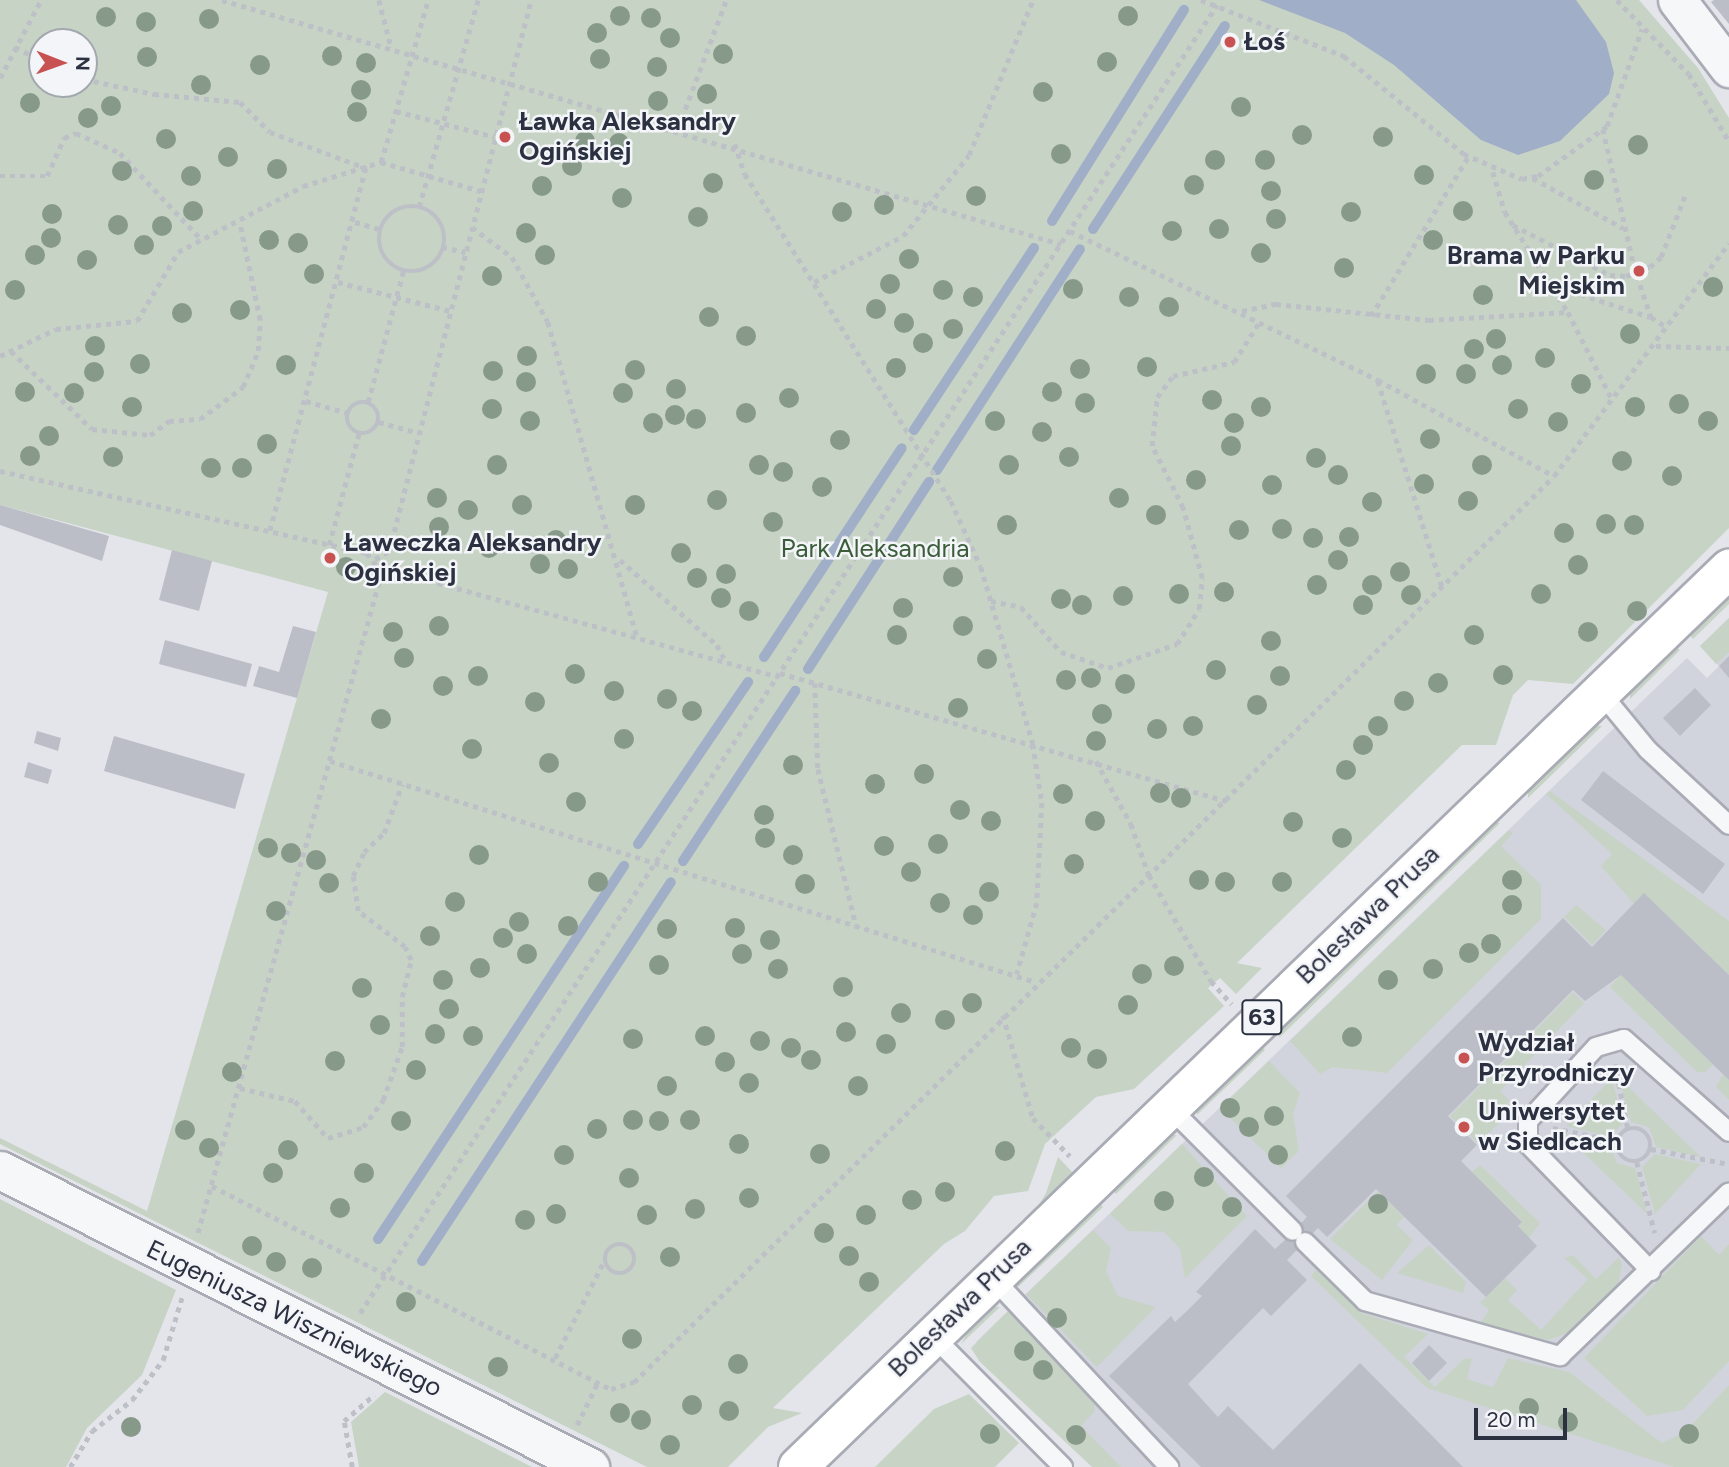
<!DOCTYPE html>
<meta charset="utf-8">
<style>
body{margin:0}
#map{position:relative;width:1729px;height:1467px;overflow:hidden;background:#e4e5eb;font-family:Figtree,sans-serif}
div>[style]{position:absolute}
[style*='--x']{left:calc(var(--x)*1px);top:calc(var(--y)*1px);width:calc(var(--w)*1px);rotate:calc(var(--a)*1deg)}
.built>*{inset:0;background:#d2d4dd}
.green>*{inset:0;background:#c7d4c5}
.water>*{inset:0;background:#a1aec8}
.stream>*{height:10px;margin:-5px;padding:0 5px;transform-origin:5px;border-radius:5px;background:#a1aec8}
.building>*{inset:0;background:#bbbec7}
.path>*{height:4.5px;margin-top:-2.25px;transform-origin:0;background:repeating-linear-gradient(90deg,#bdc0c6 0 5px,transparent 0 10px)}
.path>.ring{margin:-2.25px;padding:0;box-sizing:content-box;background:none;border:4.5px solid #bdc0c6;border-radius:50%}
.roads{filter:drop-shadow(2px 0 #a9abb5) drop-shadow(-2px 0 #a9abb5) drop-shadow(0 2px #a9abb5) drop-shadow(0 -2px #a9abb5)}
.lane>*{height:18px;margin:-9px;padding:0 9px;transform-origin:9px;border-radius:9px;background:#f6f7f9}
.street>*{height:37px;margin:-18.5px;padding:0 18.5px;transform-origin:18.5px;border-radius:18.5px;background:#f6f7f9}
.primary>*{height:38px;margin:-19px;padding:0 19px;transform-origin:19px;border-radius:19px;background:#fff}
.path-bridge>*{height:4.5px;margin-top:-2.25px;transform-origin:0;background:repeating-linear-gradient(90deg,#bdc0c6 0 5px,transparent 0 10px)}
.trees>*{width:20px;height:20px;margin:-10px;border-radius:50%;background:#879a8a}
.dots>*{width:19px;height:19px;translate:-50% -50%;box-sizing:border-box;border:4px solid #f3f5f8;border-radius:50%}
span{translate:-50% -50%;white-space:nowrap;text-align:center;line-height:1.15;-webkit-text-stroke:5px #f3f5f8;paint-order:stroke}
.shield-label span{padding:2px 5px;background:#f3f5f8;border:2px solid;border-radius:5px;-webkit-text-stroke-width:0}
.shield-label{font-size:24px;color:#2c3142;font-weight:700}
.poi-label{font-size:26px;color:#2c3142;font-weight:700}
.left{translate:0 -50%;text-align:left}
.right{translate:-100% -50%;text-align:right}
.park-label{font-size:26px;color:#3b5d3a}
.street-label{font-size:26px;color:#2c3142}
.north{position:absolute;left:28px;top:28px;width:70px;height:70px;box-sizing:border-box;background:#f3f5f8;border:2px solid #a3a7af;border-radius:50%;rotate:91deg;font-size:19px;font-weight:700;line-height:28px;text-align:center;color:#2c3142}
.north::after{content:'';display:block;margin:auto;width:24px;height:32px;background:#c75251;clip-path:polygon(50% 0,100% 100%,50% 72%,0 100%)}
.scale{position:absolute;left:1474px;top:1408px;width:93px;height:32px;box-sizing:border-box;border:4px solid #2c3142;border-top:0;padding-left:9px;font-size:21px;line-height:24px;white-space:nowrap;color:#2c3142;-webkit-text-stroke:5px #f3f5f8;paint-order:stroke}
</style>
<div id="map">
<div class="built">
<i style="clip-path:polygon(1729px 618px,1729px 1399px,1674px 1467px,1103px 1467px,976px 1342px,1687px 658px,1707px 678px,1719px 666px,1700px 646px)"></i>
</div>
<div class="green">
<i style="clip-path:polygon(evenodd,0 0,1639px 0,1698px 68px,1729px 118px,1729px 528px,1573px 684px,1528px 680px,1513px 695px,1496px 745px,1462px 745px,1237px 963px,1262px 968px,1236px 994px,1220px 978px,1208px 988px,1224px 1006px,1134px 1089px,1096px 1097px,1045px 1144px,1028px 1191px,994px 1196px,965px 1231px,944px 1244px,773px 1408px,802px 1413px,768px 1427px,728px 1467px,647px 1467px,0 1144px,0 1138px,147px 1211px,328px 592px,0 505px,0 0,42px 42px,84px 42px,84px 84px,42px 84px,42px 42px)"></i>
<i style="clip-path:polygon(1729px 594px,1729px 604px,1693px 639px,1689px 634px)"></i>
<i style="clip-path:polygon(1729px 618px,1729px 652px,1716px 664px,1700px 646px)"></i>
<i style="clip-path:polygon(1676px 647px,1680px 650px,1630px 699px,1630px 688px)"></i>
<i style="clip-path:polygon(1593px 725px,1602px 726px,1528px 798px,1528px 788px)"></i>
<i style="clip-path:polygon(1550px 791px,1729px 921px,1729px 975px,1645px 894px,1634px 904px,1601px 866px,1612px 854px,1546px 794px)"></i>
<i style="clip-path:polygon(1494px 822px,1500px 823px,1280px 1037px,1274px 1032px)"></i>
<i style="clip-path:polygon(1509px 830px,1513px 833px,1501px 846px,1541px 885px,1541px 919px,1387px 1073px,1333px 1067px,1320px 1074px,1290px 1041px)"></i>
<i style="clip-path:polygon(1576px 905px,1606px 930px,1592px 945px,1564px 917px)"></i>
<i style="clip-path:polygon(1621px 975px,1713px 1065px,1705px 1072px,1697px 1072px,1610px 987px)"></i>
<i style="clip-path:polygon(1573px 992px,1584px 1003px,1500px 1091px,1509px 1100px,1500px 1122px,1478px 1144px,1450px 1116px)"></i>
<i style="clip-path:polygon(1260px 1045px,1265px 1050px,1197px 1115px,1197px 1106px)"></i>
<i style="clip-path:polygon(1269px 1061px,1300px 1093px,1293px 1113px,1299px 1151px,1281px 1168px,1220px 1108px)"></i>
<i style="clip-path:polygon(1723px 1074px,1729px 1080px,1729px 1100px,1716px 1087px)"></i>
<i style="clip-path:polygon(1612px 1078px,1623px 1123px,1610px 1137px,1566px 1126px)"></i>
<i style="clip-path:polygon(1619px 1078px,1701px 1157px,1656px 1147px,1649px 1127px,1631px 1122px)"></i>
<i style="clip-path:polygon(1564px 1134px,1609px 1143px,1617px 1163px,1635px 1168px,1647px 1214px)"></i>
<i style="clip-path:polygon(1169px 1135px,1177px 1135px,1116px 1194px,1111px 1189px)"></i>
<i style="clip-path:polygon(1182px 1144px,1247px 1216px,1185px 1278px,1180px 1249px,1164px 1232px,1128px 1231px,1110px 1214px)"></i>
<i style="clip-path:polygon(1655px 1154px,1701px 1164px,1655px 1214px,1642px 1167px)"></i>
<i style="clip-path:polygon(1058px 1157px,1073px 1173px,1037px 1208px,1046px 1193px)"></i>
<i style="clip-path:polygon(1480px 1165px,1540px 1223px,1529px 1238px,1518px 1226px,1522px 1221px,1472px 1172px)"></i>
<i style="clip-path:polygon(1378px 1191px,1404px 1217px,1397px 1225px,1413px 1240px,1382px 1280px,1330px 1239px)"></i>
<i style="clip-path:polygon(0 1199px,176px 1290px,142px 1375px,87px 1428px,66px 1467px,0 1467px)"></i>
<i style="clip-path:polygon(1097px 1201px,1103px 1207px,1017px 1288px,1018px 1279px)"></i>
<i style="clip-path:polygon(1093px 1230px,1111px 1248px,1106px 1271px,1118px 1296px,1156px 1307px,1097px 1367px,1026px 1294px)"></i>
<i style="clip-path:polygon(1701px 1236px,1719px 1255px,1729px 1244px,1729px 1361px,1683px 1410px,1647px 1416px,1584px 1358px)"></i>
<i style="clip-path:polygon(1429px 1245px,1466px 1282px,1463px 1293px,1397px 1273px)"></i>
<i style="clip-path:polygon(1573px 1255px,1596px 1279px,1619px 1257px,1622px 1265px,1618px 1284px,1574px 1331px,1548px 1340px,1480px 1323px,1489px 1310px,1480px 1303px,1505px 1278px,1517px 1290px,1508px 1300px,1541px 1330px,1588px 1279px,1564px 1258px)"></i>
<i style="clip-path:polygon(1316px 1270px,1362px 1313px,1428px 1334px,1404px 1357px,1435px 1387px,1465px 1358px,1472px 1359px,1467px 1379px,1493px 1387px,1508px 1358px,1569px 1372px,1662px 1443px,1685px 1432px,1729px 1385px,1729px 1467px,1674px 1467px,1427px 1388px,1311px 1276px)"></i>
<i style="clip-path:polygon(991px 1306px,1000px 1307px,961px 1344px,971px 1326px)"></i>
<i style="clip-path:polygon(1008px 1311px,1094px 1399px,1094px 1412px,1081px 1426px,1121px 1467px,1092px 1467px,980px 1362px,971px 1348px)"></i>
<i style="clip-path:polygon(385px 1392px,532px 1467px,359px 1467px,351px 1422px)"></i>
<i style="clip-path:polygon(969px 1394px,1019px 1443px,995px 1467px,875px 1467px,934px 1409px)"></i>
</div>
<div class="water">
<i style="clip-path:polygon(1259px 0,1576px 0,1606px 42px,1614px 73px,1609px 94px,1560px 141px,1518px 155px,1481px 140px,1394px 65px,1345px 33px)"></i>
</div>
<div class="stream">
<i style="--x:1052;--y:221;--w:249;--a:-58"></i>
<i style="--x:1093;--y:229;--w:242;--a:-57"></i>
<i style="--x:914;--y:430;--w:218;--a:-56.6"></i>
<i style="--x:937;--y:470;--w:263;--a:-57.1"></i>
<i style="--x:764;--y:657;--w:250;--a:-56.6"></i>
<i style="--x:808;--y:669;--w:223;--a:-57.1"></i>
<i style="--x:638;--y:844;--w:196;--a:-55.8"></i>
<i style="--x:683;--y:861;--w:204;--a:-56.6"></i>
<i style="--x:378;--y:1239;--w:447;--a:-56.6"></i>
<i style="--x:422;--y:1261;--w:453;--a:-56.7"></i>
</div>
<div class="building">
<i style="clip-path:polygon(1714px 0,1729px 0,1729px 24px,1711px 2px)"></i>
<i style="clip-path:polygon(0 505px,109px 536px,102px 561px,0 525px)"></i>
<i style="clip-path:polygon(172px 550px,212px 561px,199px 611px,159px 600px)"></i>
<i style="clip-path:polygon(293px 626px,316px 632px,297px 698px,253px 686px,259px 666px,279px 672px)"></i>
<i style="clip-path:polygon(165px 640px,252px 664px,246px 687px,159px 664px)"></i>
<i style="clip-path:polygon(1729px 656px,1729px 678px,1719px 666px)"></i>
<i style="clip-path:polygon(1695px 688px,1711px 705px,1680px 736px,1663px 718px)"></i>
<i style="clip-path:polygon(37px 731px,61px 738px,58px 751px,34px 743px)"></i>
<i style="clip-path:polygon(114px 736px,245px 774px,235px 809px,104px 771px)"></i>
<i style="clip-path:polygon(28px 762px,52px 770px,48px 784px,24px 777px)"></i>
<i style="clip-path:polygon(1603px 771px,1725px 864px,1703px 894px,1581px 800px)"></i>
<i style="clip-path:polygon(1644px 893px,1729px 975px,1729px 1080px,1621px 975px,1585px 1001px,1573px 990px,1448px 1116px,1477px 1145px,1461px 1161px,1522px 1222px,1518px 1226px,1537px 1246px,1486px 1297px,1376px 1189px,1327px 1237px,1318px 1228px,1287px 1260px,1307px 1280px,1271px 1316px,1263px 1308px,1188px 1384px,1218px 1417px,1228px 1406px,1273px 1450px,1360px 1363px,1463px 1467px,1201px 1467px,1109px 1376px,1171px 1316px,1175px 1322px,1189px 1309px,1202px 1296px,1196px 1292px,1255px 1229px,1275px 1249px,1285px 1240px,1307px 1217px,1286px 1196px,1563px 918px,1592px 947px)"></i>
<i style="clip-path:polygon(1429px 1345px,1447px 1363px,1429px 1381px,1412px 1363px)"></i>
</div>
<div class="path">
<i style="--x:222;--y:0;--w:874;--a:16.22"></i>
<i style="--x:379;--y:0;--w:48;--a:75.4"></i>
<i style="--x:1201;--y:0;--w:154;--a:21.4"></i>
<i style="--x:1344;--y:56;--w:155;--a:39.2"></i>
<i style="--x:1464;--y:154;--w:63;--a:23.3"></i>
<i style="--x:1522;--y:179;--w:16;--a:-11"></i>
<i style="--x:1538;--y:176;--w:85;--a:-35.9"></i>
<i style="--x:1607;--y:126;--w:103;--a:-70.2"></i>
<i style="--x:1617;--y:0;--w:103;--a:45.8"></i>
<i style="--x:1689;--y:74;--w:78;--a:59.2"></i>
<i style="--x:15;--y:47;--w:30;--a:27"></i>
<i style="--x:0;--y:78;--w:88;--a:-62.3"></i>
<i style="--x:84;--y:79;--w:72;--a:12.1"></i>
<i style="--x:154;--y:94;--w:86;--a:5.3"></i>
<i style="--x:240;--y:102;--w:42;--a:45"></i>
<i style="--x:270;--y:132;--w:103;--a:20.6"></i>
<i style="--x:366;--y:168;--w:376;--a:104.8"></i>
<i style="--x:396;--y:111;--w:102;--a:14.7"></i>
<i style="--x:678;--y:128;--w:137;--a:-69.4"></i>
<i style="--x:1603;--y:129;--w:140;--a:77.2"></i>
<i style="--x:1634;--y:266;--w:54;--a:71.6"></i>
<i style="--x:1651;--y:317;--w:20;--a:33"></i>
<i style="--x:735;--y:144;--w:32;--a:72"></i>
<i style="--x:745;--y:174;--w:386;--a:57.8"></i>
<i style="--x:951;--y:501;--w:72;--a:65.6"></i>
<i style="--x:981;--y:567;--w:184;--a:73.6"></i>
<i style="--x:1033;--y:744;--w:60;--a:81.3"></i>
<i style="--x:1042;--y:803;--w:100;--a:92.9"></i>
<i style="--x:1037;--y:903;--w:74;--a:105.7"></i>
<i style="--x:381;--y:162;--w:104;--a:16.2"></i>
<i style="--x:1493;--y:172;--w:42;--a:73.3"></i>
<i style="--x:1505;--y:212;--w:118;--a:57.8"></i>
<i style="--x:1568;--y:312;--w:100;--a:63.2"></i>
<i style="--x:0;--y:176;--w:47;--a:0"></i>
<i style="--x:47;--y:176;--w:42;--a:-65.9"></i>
<i style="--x:64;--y:138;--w:13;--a:-23"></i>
<i style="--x:76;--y:133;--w:48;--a:24.4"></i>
<i style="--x:120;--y:153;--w:120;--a:46.7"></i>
<i style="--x:1533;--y:178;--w:103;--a:29.1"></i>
<i class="ring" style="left:379px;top:206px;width:61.5px;height:61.5px"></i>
<i style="--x:419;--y:207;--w:215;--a:-74.1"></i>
<i style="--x:355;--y:222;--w:29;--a:16"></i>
<i style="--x:1513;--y:225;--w:109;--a:27.3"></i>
<i style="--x:1610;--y:275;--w:16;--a:4"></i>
<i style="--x:472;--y:227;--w:50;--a:36.9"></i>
<i style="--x:512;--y:257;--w:74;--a:61"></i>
<i style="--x:548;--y:322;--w:326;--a:74.2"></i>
<i style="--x:1070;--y:231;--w:342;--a:25.8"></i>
<i style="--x:1378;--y:380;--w:200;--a:28.6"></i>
<i style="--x:442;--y:247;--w:24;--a:12"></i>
<i style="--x:1650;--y:267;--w:15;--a:-42"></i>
<i style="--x:1661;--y:257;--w:69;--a:-68.7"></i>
<i style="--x:338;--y:282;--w:116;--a:14.5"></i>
<i style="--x:814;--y:282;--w:100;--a:-27.3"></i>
<i style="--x:903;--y:236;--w:104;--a:-50.8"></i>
<i style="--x:969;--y:155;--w:168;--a:-67.6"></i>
<i style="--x:1552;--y:285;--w:103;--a:18.1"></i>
<i style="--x:1242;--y:311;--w:35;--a:-12"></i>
<i style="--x:1276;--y:304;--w:154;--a:6"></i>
<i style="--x:1429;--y:320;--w:139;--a:-3.3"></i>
<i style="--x:1371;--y:316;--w:186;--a:-58.6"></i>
<i style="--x:1656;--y:346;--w:73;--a:1.6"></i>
<i style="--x:11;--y:351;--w:112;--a:43.9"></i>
<i style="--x:92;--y:429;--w:58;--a:5.9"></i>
<i style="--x:150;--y:435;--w:24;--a:-36"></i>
<i style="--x:169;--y:421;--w:31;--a:-4"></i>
<i style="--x:200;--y:419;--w:54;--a:-36.7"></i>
<i style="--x:243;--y:387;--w:39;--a:-67"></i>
<i style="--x:258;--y:351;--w:31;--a:-86"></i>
<i style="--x:260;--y:320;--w:97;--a:-101.9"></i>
<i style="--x:0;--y:356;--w:62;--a:-25.7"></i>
<i style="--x:56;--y:329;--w:81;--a:-5.6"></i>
<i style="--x:137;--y:321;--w:80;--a:-59.3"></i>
<i style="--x:178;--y:252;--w:141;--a:-27.8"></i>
<i style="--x:303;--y:186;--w:82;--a:-17.1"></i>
<i style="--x:381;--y:162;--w:169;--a:-73.8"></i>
<i style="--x:1378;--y:381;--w:216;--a:72.7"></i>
<i style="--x:306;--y:401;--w:44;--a:15.9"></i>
<i style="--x:368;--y:402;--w:135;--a:-74.9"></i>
<i class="ring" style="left:347px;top:402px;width:27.5px;height:27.5px"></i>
<i style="--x:379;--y:422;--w:41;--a:15.4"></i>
<i style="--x:0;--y:471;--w:376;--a:12.6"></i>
<i style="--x:367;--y:553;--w:25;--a:53"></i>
<i style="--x:382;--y:573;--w:686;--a:105.56"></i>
<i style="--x:329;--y:545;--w:116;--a:-75"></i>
<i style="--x:375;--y:559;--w:16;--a:-30"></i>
<i style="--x:389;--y:551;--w:569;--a:-75.55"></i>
<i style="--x:620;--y:560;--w:129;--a:41.2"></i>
<i style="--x:717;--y:645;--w:19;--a:62"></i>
<i style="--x:380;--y:567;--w:413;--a:15.4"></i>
<i style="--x:991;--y:601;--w:31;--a:11"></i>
<i style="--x:1021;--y:607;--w:60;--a:48.4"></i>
<i style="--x:1061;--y:652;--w:50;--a:18.8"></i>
<i style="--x:1108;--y:668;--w:73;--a:-19.2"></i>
<i style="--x:1177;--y:644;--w:41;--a:-57.8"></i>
<i style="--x:1199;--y:609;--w:31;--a:-84"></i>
<i style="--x:1202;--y:578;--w:73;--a:-105.2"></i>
<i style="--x:1183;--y:508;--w:69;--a:-116.6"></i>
<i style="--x:1152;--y:446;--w:49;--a:-84.2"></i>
<i style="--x:1157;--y:397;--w:26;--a:-53"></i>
<i style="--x:1173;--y:376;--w:63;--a:-12.9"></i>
<i style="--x:1234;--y:362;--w:49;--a:-57.6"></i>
<i style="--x:780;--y:673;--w:465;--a:16"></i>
<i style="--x:815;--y:683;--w:86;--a:88"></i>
<i style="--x:818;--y:769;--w:161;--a:76.3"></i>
<i style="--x:330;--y:761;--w:739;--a:17.4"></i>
<i style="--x:1096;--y:761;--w:72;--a:60.9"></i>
<i style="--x:1131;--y:824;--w:54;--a:70.6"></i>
<i style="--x:1149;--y:875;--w:123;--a:59.7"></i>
<i style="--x:1211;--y:981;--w:31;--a:48"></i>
<i style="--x:1003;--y:1015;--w:107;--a:73.8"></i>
<i style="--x:1033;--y:1118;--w:53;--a:45.8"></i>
<i style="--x:1615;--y:1064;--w:66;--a:78.7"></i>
<i style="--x:240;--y:1088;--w:57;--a:13.3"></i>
<i style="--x:295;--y:1101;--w:50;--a:48.3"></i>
<i style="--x:328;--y:1138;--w:37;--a:-17"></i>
<i style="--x:363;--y:1127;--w:34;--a:-53"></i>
<i style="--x:383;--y:1100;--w:56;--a:-70.3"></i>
<i style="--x:402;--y:1047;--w:50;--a:-90"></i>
<i style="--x:402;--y:997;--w:38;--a:-76"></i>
<i style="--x:411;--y:960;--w:14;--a:-115"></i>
<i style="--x:405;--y:947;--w:59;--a:-142.5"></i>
<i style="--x:358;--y:911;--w:35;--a:-98"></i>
<i style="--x:353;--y:876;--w:26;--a:-65"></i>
<i style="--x:364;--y:852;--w:28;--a:-44"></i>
<i style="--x:384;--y:833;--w:52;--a:-69.8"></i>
<i class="ring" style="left:1617px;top:1128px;width:29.5px;height:29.5px"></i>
<i style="--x:1553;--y:1128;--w:65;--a:11.5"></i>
<i style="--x:1651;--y:1149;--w:79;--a:10.9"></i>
<i style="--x:1637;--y:1162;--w:73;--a:75.8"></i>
<i style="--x:212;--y:1186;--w:448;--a:27"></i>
<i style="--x:611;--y:1389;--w:24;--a:-17"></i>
<i style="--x:634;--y:1382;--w:1291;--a:-44.56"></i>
<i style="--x:1554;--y:476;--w:291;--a:-53.1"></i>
<i class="ring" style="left:605px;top:1244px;width:25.5px;height:25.5px"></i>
<i style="--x:360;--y:1313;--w:1564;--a:-56.77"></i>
<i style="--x:555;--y:1358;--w:109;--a:-63.2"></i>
<i style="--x:577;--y:1425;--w:48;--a:-64"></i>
<i style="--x:70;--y:1467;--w:42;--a:-58.6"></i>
<i style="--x:92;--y:1431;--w:51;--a:-37.8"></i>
<i style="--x:132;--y:1400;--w:51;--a:-52.2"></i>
<i style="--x:163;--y:1360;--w:66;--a:-73.2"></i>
<i style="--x:352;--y:1467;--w:47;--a:-99.9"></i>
<i style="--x:344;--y:1421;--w:40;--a:-41"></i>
</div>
<div class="roads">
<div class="lane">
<i style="--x:1601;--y:693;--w:74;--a:50.5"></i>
<i style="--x:1648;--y:750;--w:110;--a:42.8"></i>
<i style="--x:1169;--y:1107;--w:175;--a:45"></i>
<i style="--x:1305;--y:1242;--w:84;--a:44.5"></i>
<i style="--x:1365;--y:1301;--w:203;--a:15.8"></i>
<i style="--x:1560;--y:1356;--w:235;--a:-44.1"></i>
<i style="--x:1651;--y:1271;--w:177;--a:-134.1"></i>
<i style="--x:1528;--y:1144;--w:23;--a:-90"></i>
<i style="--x:1528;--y:1121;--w:100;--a:-47.4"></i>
<i style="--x:1596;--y:1047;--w:29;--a:-16"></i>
<i style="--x:1624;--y:1039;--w:140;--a:41.5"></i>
<i style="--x:992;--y:1277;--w:260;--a:47"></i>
<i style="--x:932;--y:1335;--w:186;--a:45.2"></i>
</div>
<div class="street">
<i style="--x:1677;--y:0;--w:86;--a:52.6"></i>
<i style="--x:0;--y:1170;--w:661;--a:26.72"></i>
</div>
<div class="primary">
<i style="--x:798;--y:1467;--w:1294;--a:-43.97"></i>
</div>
</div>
<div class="path-bridge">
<i style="--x:1626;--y:276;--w:26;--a:-21"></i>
</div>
<div class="trees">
<i style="left:620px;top:16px"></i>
<i style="left:1128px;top:16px"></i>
<i style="left:106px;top:17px"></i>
<i style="left:651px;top:18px"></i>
<i style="left:209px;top:19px"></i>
<i style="left:146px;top:22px"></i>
<i style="left:597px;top:33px"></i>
<i style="left:670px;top:38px"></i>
<i style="left:723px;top:54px"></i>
<i style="left:332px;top:56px"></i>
<i style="left:147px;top:57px"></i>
<i style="left:600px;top:59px"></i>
<i style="left:1107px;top:62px"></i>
<i style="left:366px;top:63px"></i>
<i style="left:260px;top:65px"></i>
<i style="left:657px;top:67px"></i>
<i style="left:201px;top:85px"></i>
<i style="left:361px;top:90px"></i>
<i style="left:1043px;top:92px"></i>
<i style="left:707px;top:94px"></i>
<i style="left:658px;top:101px"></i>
<i style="left:30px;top:103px"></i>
<i style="left:111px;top:106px"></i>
<i style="left:1241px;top:107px"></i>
<i style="left:357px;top:112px"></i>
<i style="left:88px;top:118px"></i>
<i style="left:1302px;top:135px"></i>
<i style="left:1383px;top:137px"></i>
<i style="left:166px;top:139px"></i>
<i style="left:585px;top:141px"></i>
<i style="left:619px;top:143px"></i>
<i style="left:1638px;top:145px"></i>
<i style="left:1061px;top:154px"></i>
<i style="left:228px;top:157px"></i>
<i style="left:1215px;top:160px"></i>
<i style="left:1265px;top:160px"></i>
<i style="left:572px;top:166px"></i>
<i style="left:277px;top:169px"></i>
<i style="left:122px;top:171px"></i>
<i style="left:1424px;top:175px"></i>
<i style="left:191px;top:176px"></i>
<i style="left:1594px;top:180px"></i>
<i style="left:713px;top:183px"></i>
<i style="left:1194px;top:185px"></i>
<i style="left:542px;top:186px"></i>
<i style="left:1271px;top:191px"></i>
<i style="left:976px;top:196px"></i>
<i style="left:622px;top:198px"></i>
<i style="left:884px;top:205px"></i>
<i style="left:193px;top:211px"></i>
<i style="left:1463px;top:211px"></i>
<i style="left:842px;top:212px"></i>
<i style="left:1351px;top:212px"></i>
<i style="left:52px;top:214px"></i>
<i style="left:698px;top:217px"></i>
<i style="left:1276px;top:219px"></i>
<i style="left:118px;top:225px"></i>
<i style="left:162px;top:226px"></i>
<i style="left:1219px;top:229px"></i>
<i style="left:1172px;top:231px"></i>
<i style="left:526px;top:233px"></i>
<i style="left:51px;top:238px"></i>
<i style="left:269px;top:240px"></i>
<i style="left:1433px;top:240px"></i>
<i style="left:298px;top:243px"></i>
<i style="left:144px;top:245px"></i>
<i style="left:1261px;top:253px"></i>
<i style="left:35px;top:255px"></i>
<i style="left:545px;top:255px"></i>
<i style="left:909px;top:259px"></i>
<i style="left:87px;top:260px"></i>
<i style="left:1344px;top:268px"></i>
<i style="left:314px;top:274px"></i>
<i style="left:492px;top:276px"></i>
<i style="left:890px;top:284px"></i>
<i style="left:1713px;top:287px"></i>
<i style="left:1073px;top:289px"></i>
<i style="left:15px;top:290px"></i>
<i style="left:943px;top:290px"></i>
<i style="left:1483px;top:295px"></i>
<i style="left:973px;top:297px"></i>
<i style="left:1129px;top:297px"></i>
<i style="left:1169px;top:307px"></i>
<i style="left:876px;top:309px"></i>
<i style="left:240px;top:310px"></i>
<i style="left:182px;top:313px"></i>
<i style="left:709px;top:317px"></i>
<i style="left:904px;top:323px"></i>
<i style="left:953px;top:329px"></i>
<i style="left:1630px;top:334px"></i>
<i style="left:746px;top:336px"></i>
<i style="left:1496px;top:339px"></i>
<i style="left:923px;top:343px"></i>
<i style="left:95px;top:346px"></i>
<i style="left:1474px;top:349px"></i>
<i style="left:527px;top:356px"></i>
<i style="left:1545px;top:358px"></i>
<i style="left:140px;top:364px"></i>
<i style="left:286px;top:365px"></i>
<i style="left:1502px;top:365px"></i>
<i style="left:1147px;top:367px"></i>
<i style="left:896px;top:368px"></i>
<i style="left:1080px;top:369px"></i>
<i style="left:635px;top:370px"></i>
<i style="left:493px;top:371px"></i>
<i style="left:94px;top:372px"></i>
<i style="left:1426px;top:374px"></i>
<i style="left:1466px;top:374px"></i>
<i style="left:526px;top:382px"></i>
<i style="left:1581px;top:384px"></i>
<i style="left:676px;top:389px"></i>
<i style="left:25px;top:392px"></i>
<i style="left:1052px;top:392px"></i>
<i style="left:74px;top:393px"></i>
<i style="left:623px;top:393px"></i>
<i style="left:789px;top:398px"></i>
<i style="left:1212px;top:400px"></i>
<i style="left:1085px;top:403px"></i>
<i style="left:1679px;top:404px"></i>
<i style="left:132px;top:407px"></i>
<i style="left:1261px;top:407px"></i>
<i style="left:1635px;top:407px"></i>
<i style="left:492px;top:409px"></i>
<i style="left:1518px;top:409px"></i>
<i style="left:746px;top:413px"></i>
<i style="left:675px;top:415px"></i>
<i style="left:696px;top:419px"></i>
<i style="left:530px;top:421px"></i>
<i style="left:995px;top:421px"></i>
<i style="left:1708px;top:421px"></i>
<i style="left:1558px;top:422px"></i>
<i style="left:653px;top:423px"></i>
<i style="left:1234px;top:423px"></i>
<i style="left:1042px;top:432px"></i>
<i style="left:49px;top:436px"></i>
<i style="left:1430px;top:439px"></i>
<i style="left:840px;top:440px"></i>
<i style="left:267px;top:444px"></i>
<i style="left:1231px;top:446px"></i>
<i style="left:30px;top:456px"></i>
<i style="left:113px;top:457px"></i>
<i style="left:1069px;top:457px"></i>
<i style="left:1316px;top:458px"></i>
<i style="left:1622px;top:461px"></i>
<i style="left:497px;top:465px"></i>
<i style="left:759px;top:465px"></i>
<i style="left:1009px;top:465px"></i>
<i style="left:1482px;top:465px"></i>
<i style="left:211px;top:468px"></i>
<i style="left:242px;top:468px"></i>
<i style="left:783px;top:472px"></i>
<i style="left:1338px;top:475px"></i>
<i style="left:1672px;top:476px"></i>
<i style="left:1196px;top:480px"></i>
<i style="left:1424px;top:484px"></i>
<i style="left:1272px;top:485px"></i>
<i style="left:822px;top:487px"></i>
<i style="left:437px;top:498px"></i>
<i style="left:1119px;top:498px"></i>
<i style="left:717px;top:500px"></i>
<i style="left:1468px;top:501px"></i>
<i style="left:1372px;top:502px"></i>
<i style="left:522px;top:505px"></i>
<i style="left:635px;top:505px"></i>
<i style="left:468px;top:510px"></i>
<i style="left:1156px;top:515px"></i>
<i style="left:773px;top:522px"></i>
<i style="left:1606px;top:524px"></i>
<i style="left:1007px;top:525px"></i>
<i style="left:1634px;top:525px"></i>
<i style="left:439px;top:527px"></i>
<i style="left:1282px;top:529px"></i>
<i style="left:1239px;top:530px"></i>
<i style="left:1564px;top:533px"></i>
<i style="left:1349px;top:537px"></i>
<i style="left:1313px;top:538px"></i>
<i style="left:556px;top:540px"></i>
<i style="left:489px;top:548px"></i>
<i style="left:681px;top:553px"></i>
<i style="left:1338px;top:560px"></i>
<i style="left:540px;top:564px"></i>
<i style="left:1578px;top:565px"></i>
<i style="left:346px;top:567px"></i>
<i style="left:568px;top:569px"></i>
<i style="left:1400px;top:572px"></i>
<i style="left:726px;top:574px"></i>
<i style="left:953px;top:577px"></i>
<i style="left:697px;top:578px"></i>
<i style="left:1317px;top:585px"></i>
<i style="left:1372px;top:585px"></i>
<i style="left:1224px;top:592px"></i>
<i style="left:1179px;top:594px"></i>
<i style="left:1541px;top:594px"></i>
<i style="left:1411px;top:595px"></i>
<i style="left:1123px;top:596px"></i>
<i style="left:721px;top:598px"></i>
<i style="left:1061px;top:599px"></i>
<i style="left:1082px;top:605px"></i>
<i style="left:1363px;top:605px"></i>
<i style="left:903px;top:608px"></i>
<i style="left:749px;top:611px"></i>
<i style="left:1637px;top:611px"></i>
<i style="left:439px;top:626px"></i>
<i style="left:963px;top:626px"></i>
<i style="left:393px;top:632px"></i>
<i style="left:1588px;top:632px"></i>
<i style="left:897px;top:635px"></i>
<i style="left:1474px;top:635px"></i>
<i style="left:1271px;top:641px"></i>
<i style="left:404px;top:658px"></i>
<i style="left:987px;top:659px"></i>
<i style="left:1216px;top:670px"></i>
<i style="left:575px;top:674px"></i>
<i style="left:1503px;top:675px"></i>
<i style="left:478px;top:676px"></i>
<i style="left:1280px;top:676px"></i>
<i style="left:1091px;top:678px"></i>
<i style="left:1066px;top:680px"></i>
<i style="left:1438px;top:683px"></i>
<i style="left:1125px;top:684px"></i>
<i style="left:443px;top:686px"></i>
<i style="left:614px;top:691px"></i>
<i style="left:667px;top:699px"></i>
<i style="left:1404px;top:701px"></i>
<i style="left:535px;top:702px"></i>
<i style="left:1257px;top:705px"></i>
<i style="left:958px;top:708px"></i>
<i style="left:692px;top:711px"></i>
<i style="left:1102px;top:714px"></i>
<i style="left:381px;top:719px"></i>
<i style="left:1193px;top:726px"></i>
<i style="left:1378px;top:726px"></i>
<i style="left:1157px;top:729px"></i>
<i style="left:624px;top:739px"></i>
<i style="left:1096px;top:741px"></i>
<i style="left:1363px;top:745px"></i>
<i style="left:472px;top:749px"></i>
<i style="left:549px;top:763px"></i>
<i style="left:793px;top:765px"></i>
<i style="left:1346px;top:770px"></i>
<i style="left:924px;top:774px"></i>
<i style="left:875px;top:784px"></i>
<i style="left:1160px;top:793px"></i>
<i style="left:1063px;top:794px"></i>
<i style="left:1181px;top:798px"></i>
<i style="left:576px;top:802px"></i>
<i style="left:960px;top:810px"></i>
<i style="left:764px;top:815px"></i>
<i style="left:991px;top:821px"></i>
<i style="left:1095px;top:821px"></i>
<i style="left:1293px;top:822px"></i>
<i style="left:765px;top:838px"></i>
<i style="left:1342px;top:838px"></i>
<i style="left:938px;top:844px"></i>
<i style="left:884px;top:846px"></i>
<i style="left:268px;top:848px"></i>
<i style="left:291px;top:853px"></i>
<i style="left:479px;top:855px"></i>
<i style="left:793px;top:855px"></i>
<i style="left:316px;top:860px"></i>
<i style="left:1074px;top:864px"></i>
<i style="left:911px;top:872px"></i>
<i style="left:1199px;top:880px"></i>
<i style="left:1512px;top:880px"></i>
<i style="left:598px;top:882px"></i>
<i style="left:1225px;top:882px"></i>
<i style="left:1282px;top:882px"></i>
<i style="left:329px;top:883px"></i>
<i style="left:805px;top:884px"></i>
<i style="left:989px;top:892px"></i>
<i style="left:455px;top:902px"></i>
<i style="left:940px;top:903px"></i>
<i style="left:1512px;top:905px"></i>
<i style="left:276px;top:911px"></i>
<i style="left:973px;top:915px"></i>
<i style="left:519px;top:922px"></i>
<i style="left:568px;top:926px"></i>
<i style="left:735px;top:928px"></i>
<i style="left:667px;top:929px"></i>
<i style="left:430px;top:936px"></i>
<i style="left:503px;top:938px"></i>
<i style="left:770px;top:940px"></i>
<i style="left:1491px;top:944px"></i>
<i style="left:1469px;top:953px"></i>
<i style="left:527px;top:954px"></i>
<i style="left:742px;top:954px"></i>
<i style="left:659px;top:965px"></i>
<i style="left:1174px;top:966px"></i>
<i style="left:480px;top:968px"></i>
<i style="left:778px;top:969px"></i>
<i style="left:1433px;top:969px"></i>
<i style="left:1142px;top:974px"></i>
<i style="left:443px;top:980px"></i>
<i style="left:1388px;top:980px"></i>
<i style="left:843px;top:987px"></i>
<i style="left:362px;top:988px"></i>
<i style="left:972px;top:1003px"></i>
<i style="left:1128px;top:1005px"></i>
<i style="left:449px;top:1009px"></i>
<i style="left:901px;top:1013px"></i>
<i style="left:945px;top:1020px"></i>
<i style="left:380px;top:1025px"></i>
<i style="left:846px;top:1032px"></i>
<i style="left:435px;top:1034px"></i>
<i style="left:473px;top:1036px"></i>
<i style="left:705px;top:1036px"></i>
<i style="left:1352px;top:1037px"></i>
<i style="left:633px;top:1039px"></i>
<i style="left:760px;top:1041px"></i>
<i style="left:886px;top:1044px"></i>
<i style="left:791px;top:1048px"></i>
<i style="left:1071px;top:1048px"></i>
<i style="left:1097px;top:1059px"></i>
<i style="left:811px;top:1060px"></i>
<i style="left:335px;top:1061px"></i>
<i style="left:725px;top:1062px"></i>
<i style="left:416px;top:1070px"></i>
<i style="left:232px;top:1072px"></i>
<i style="left:749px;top:1083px"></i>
<i style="left:667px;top:1086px"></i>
<i style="left:858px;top:1086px"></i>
<i style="left:1230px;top:1108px"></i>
<i style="left:1274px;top:1116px"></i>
<i style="left:633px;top:1120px"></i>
<i style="left:690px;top:1120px"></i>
<i style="left:401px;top:1121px"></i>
<i style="left:659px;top:1121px"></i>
<i style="left:1249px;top:1127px"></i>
<i style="left:597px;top:1129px"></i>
<i style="left:185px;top:1130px"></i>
<i style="left:739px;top:1144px"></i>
<i style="left:209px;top:1148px"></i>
<i style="left:288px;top:1150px"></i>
<i style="left:1005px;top:1151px"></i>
<i style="left:820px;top:1154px"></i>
<i style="left:564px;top:1155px"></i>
<i style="left:1278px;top:1155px"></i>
<i style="left:273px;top:1173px"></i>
<i style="left:364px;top:1173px"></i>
<i style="left:1204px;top:1177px"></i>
<i style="left:629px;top:1178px"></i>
<i style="left:945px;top:1192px"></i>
<i style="left:749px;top:1198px"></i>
<i style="left:912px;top:1200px"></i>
<i style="left:1164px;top:1201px"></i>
<i style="left:1378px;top:1204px"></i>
<i style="left:1232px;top:1207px"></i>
<i style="left:340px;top:1208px"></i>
<i style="left:695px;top:1209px"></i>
<i style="left:556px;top:1214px"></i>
<i style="left:647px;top:1215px"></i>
<i style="left:866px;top:1215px"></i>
<i style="left:525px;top:1220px"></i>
<i style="left:824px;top:1233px"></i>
<i style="left:252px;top:1246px"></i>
<i style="left:849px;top:1256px"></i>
<i style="left:670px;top:1257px"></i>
<i style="left:276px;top:1262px"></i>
<i style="left:312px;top:1268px"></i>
<i style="left:869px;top:1282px"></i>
<i style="left:406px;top:1302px"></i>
<i style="left:1057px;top:1318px"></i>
<i style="left:632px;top:1339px"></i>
<i style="left:1024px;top:1351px"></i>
<i style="left:738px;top:1364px"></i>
<i style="left:498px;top:1367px"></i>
<i style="left:1043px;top:1370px"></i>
<i style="left:692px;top:1405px"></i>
<i style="left:1529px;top:1408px"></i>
<i style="left:729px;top:1411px"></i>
<i style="left:620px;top:1413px"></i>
<i style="left:641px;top:1420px"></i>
<i style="left:1568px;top:1422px"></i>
<i style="left:131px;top:1427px"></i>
<i style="left:990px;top:1434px"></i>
<i style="left:1689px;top:1434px"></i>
<i style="left:1076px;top:1435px"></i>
<i style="left:670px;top:1445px"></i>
</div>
<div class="dots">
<i style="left:1230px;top:42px;background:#c75251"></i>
<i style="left:505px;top:137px;background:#c75251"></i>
<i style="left:1639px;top:271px;background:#c75251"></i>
<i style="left:330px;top:558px;background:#c75251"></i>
<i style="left:1464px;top:1058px;background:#c75251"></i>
<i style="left:1464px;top:1127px;background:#c75251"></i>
</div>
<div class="shield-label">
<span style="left:1262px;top:1017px">63</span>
</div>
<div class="poi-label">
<span class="left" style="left:1244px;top:42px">Łoś</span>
<span class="left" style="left:519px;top:137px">Ławka Aleksandry<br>Ogińskiej</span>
<span class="right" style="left:1625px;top:271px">Brama w Parku<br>Miejskim</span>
<span class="left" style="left:344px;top:558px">Ławeczka Aleksandry<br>Ogińskiej</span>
<span class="left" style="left:1478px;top:1058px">Wydział<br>Przyrodniczy</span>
<span class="left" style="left:1478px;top:1127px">Uniwersytet<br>w Siedlcach</span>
</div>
<div class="park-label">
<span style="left:875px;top:549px">Park Aleksandria</span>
</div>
<div class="street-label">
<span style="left:1368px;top:915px;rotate:-44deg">Bolesława Prusa</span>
<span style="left:960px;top:1308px;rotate:-44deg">Bolesława Prusa</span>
<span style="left:294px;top:1319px;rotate:26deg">Eugeniusza Wiszniewskiego</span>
</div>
<div class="north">N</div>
<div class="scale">20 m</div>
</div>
